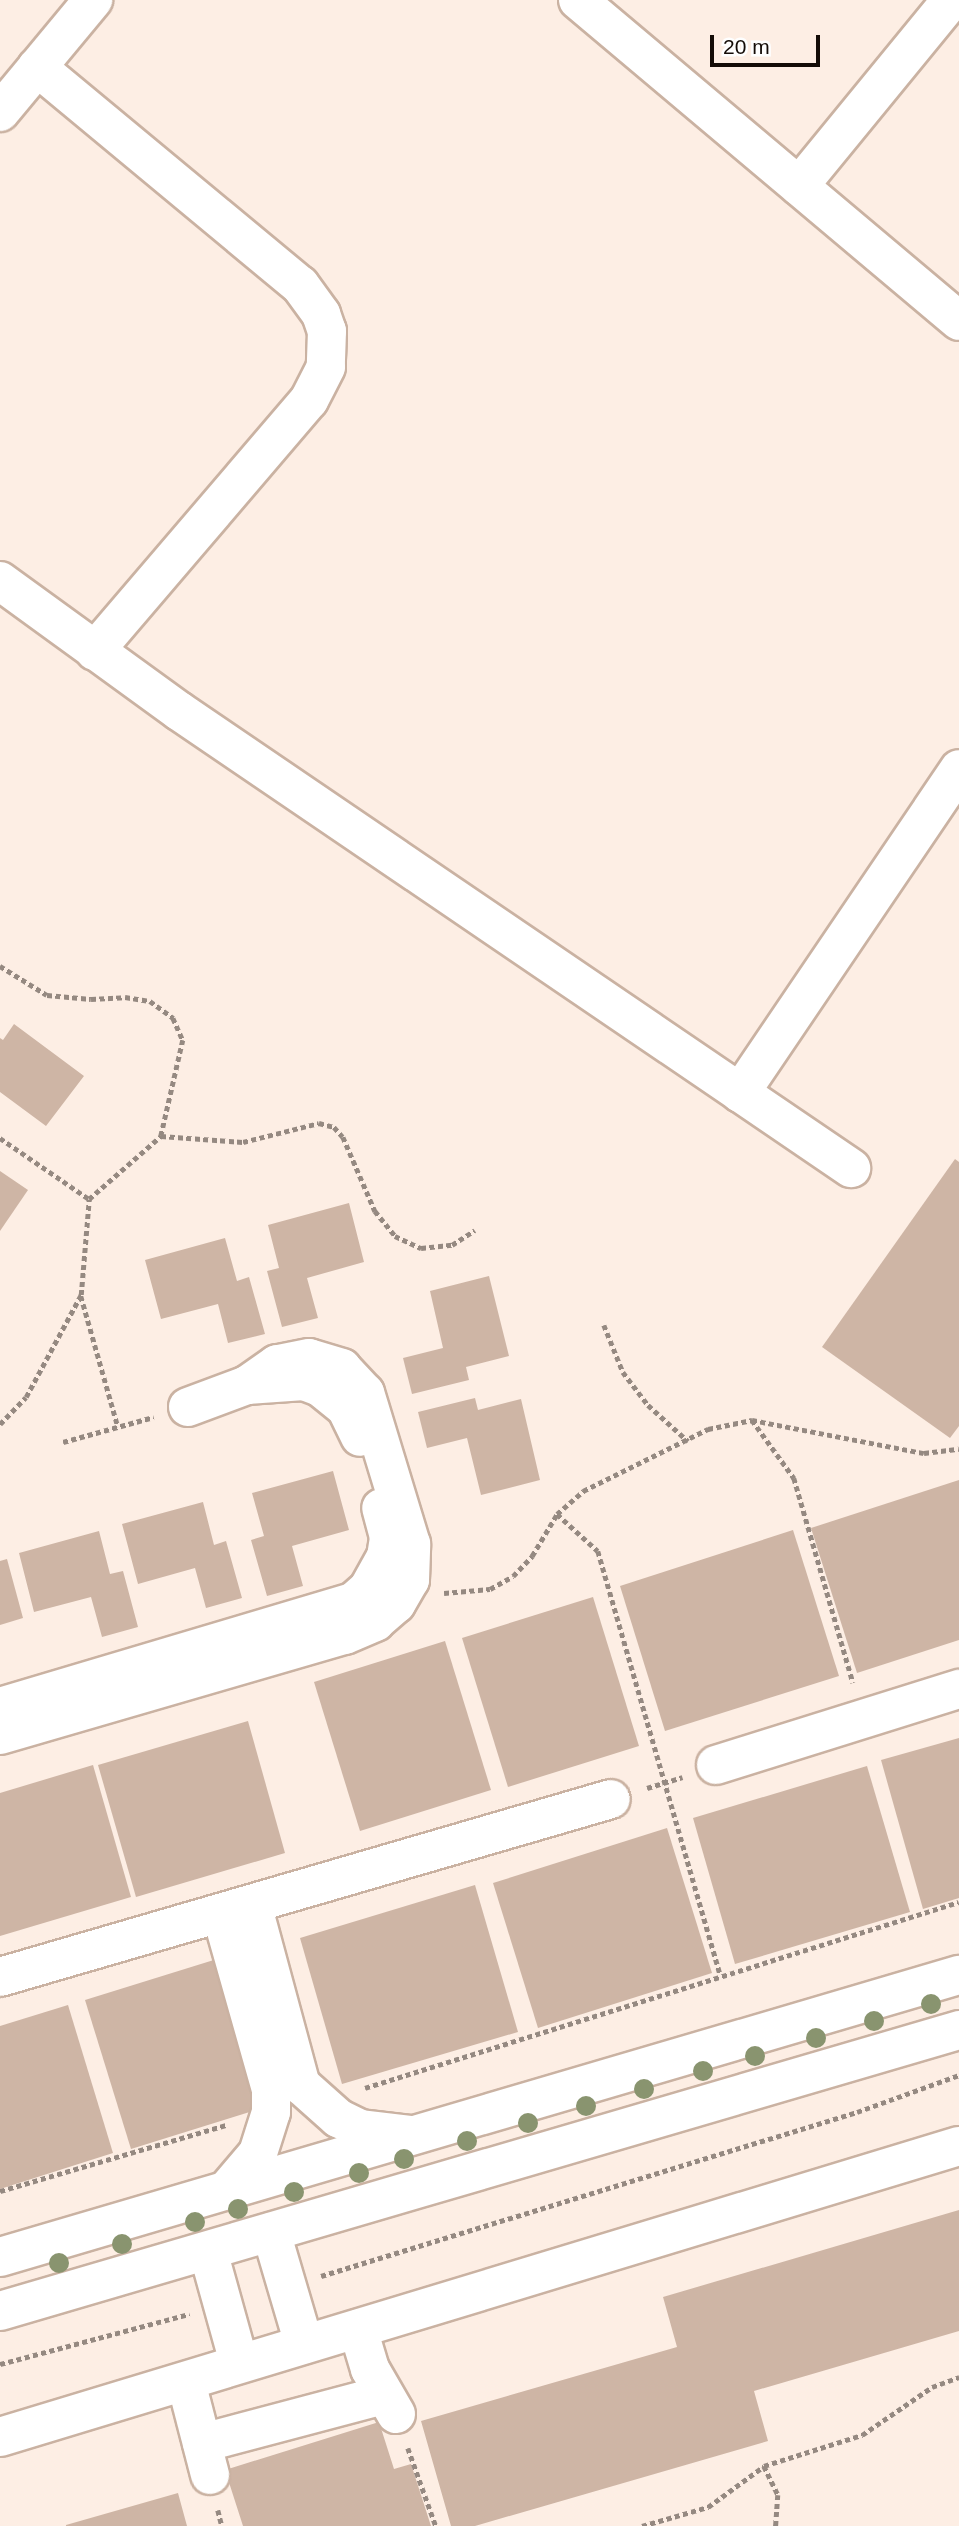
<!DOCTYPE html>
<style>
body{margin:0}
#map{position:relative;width:959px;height:2526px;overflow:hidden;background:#fdeee4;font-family:Helvetica,sans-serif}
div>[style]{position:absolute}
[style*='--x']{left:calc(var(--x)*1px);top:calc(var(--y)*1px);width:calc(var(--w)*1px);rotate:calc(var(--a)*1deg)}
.building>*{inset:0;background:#ceb5a5}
.path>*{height:4.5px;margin-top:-2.25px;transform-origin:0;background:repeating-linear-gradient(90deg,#958981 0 5px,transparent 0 8.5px)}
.roads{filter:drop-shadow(2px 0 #cab2a2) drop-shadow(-2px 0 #cab2a2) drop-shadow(0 2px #cab2a2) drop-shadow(0 -2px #cab2a2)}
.minor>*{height:38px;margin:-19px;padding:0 19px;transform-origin:19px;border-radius:19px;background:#fff}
.tertiary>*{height:38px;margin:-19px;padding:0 19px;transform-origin:19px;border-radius:19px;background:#fff}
.trees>*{width:20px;height:20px;margin:-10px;border-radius:50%;background:#89946f}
span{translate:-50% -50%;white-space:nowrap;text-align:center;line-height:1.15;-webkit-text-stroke:6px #fefefe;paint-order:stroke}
.scale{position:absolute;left:710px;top:35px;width:110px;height:32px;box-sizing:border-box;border:4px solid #140c07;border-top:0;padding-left:9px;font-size:21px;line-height:24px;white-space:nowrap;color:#140c07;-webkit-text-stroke:5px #fefefe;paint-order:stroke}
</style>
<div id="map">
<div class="building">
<i style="clip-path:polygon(14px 1024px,84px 1076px,46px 1126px,0 1092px,0 1038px,3px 1040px)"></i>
<i style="clip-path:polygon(955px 1159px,959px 1162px,959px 1426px,950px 1438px,822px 1347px)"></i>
<i style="clip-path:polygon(0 1171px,28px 1190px,0 1231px)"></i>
<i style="clip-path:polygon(349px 1203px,364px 1262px,307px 1278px,318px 1318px,282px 1327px,267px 1271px,279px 1268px,268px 1225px)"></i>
<i style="clip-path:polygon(225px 1238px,237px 1281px,249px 1277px,265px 1334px,228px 1343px,218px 1304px,161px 1319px,145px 1260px)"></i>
<i style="clip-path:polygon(489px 1276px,509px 1356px,466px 1367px,469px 1380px,412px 1394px,403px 1358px,443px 1348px,430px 1291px)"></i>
<i style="clip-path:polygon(475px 1398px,478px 1410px,521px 1399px,540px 1480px,481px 1495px,467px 1438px,427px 1448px,418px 1412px)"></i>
<i style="clip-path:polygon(333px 1471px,349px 1530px,292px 1546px,303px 1586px,267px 1596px,251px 1540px,264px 1536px,252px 1493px)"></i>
<i style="clip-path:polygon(959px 1480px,959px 1640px,857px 1673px,811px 1528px)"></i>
<i style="clip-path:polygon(203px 1502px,214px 1545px,226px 1541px,242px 1598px,206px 1608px,195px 1568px,138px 1584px,122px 1524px)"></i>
<i style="clip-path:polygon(793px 1530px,839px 1676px,665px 1731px,620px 1586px)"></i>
<i style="clip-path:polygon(99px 1531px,110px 1574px,123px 1571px,138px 1627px,102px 1637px,91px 1597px,34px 1612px,19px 1553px)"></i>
<i style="clip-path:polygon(7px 1559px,23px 1618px,0 1625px,0 1561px)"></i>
<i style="clip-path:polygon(593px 1597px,639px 1746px,508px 1787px,462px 1638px)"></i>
<i style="clip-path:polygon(445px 1641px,491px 1790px,360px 1831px,314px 1682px)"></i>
<i style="clip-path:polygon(248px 1721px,285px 1853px,136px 1897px,98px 1765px)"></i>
<i style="clip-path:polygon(959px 1738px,959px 1898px,923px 1909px,881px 1760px)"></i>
<i style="clip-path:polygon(93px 1765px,131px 1897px,0 1936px,0 1793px)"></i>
<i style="clip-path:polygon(867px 1766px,910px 1912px,735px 1964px,693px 1818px)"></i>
<i style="clip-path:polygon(667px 1828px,712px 1973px,538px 2028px,493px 1883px)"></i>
<i style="clip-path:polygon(475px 1885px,518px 2032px,342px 2084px,300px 1938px)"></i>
<i style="clip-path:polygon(217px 1959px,262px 2108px,131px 2149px,85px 2000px)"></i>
<i style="clip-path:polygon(68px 2005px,113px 2153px,0 2189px,0 2026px)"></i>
<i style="clip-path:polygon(959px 2210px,959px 2331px,754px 2391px,768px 2441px,475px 2526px,451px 2526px,421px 2421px,677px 2347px,663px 2297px)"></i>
<i style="clip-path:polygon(379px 2422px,394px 2469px,411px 2464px,431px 2526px,243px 2526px,225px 2470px)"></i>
<i style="clip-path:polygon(178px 2493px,187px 2526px,66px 2526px,66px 2525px)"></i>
</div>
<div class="path">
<i style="--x:0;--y:966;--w:55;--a:31.7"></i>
<i style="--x:47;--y:995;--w:44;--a:5.2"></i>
<i style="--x:91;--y:999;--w:34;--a:-3"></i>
<i style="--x:125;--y:997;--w:25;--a:9"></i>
<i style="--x:150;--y:1001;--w:29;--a:36"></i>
<i style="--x:173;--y:1018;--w:24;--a:66"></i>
<i style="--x:183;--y:1040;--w:98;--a:102.9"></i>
<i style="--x:161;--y:1136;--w:82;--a:4.2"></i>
<i style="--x:243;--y:1142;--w:78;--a:-14"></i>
<i style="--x:319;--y:1123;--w:16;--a:15"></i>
<i style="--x:334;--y:1127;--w:13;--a:48"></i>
<i style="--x:343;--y:1137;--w:81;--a:66.6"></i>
<i style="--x:375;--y:1211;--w:32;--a:51"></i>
<i style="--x:395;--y:1236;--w:29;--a:25"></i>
<i style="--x:421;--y:1248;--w:31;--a:-6"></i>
<i style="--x:452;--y:1245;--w:27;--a:-33"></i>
<i style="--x:0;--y:1138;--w:108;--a:34.4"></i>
<i style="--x:81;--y:1296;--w:136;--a:74.2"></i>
<i style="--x:604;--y:1325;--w:51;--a:68"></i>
<i style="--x:623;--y:1372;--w:41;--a:52.9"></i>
<i style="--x:648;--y:1405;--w:54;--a:42"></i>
<i style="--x:752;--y:1420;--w:72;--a:54.1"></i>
<i style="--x:794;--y:1478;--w:213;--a:73.9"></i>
<i style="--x:0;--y:1424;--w:37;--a:-46"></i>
<i style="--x:26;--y:1397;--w:116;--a:-61.7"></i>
<i style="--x:81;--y:1295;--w:96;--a:-85.2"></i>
<i style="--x:89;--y:1199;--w:96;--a:-41.2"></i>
<i style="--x:63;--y:1442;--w:94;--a:-15.4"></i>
<i style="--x:557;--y:1514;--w:55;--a:42.1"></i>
<i style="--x:598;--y:1551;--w:440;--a:73.9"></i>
<i style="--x:444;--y:1593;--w:46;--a:-5"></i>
<i style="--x:490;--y:1589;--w:26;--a:-29"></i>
<i style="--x:513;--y:1576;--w:28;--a:-46"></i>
<i style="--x:532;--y:1556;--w:49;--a:-59.2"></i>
<i style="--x:557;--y:1514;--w:35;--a:-41"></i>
<i style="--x:583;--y:1491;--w:140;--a:-26.4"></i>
<i style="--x:708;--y:1429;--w:45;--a:-11.6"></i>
<i style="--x:752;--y:1420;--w:175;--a:10.9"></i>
<i style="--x:924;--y:1453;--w:35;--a:-7"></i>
<i style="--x:647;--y:1788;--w:37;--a:-17"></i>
<i style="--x:365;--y:2088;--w:622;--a:-17.39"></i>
<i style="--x:0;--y:2191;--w:235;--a:-16.3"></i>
<i style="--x:321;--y:2276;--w:561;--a:-17.01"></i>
<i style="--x:857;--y:2112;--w:109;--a:-19.9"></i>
<i style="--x:0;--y:2364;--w:196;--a:-14.8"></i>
<i style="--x:408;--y:2448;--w:83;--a:70.3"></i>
<i style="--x:764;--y:2466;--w:32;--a:64"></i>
<i style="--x:778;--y:2495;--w:31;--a:94"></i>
<i style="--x:218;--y:2510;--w:16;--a:76"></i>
<i style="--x:642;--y:2526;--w:69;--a:-16.1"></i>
<i style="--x:708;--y:2507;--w:69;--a:-36.2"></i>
<i style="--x:764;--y:2466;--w:103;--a:-17.6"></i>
<i style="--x:862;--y:2435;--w:85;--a:-34.4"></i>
<i style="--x:932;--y:2387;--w:29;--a:-20"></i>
</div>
<div class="roads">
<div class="minor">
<i style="--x:578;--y:0;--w:498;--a:40.1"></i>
<i style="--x:37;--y:67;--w:342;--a:39.7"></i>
<i style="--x:300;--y:285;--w:36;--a:54"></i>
<i style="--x:321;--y:314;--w:18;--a:71"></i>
<i style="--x:327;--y:331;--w:36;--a:92"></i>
<i style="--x:326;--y:367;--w:37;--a:117"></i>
<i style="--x:309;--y:400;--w:330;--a:130.5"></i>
<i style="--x:0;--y:112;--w:146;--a:-50.3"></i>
<i style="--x:799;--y:186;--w:240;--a:-50.7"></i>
<i style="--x:0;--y:581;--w:221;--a:36"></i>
<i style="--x:179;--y:711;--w:813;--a:34.22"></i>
<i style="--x:740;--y:1093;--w:391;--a:-55.9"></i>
<i style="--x:188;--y:1407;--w:63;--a:-20.4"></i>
<i style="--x:247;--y:1385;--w:57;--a:-4"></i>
<i style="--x:304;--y:1381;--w:17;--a:21"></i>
<i style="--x:320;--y:1387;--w:33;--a:39"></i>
<i style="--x:346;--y:1408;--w:32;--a:64"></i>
<i style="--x:0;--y:1707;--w:368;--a:-16.6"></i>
<i style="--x:353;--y:1602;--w:20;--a:-41"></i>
<i style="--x:368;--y:1589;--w:37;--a:-61"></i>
<i style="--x:386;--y:1557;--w:20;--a:-81"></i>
<i style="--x:389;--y:1537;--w:30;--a:-105"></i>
<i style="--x:0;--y:1735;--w:359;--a:-16.2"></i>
<i style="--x:345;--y:1635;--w:33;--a:-23"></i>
<i style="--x:375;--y:1622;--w:28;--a:-41"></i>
<i style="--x:396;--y:1604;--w:28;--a:-60"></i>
<i style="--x:410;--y:1580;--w:36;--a:-88"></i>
<i style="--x:411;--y:1544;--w:158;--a:-106.9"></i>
<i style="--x:365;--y:1393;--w:34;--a:-133"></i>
<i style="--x:342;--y:1368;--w:34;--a:-163"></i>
<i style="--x:309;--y:1358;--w:33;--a:169"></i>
<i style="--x:277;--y:1364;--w:37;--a:145"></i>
<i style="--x:716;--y:1765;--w:255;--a:-17.4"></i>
<i style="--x:252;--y:1904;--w:188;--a:74.9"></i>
<i style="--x:301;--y:2085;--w:50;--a:41.7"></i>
<i style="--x:338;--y:2118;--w:25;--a:26"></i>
<i style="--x:361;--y:2129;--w:49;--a:7"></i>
<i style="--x:221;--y:1913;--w:184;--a:74.2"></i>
<i style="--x:271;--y:2090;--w:22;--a:90"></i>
<i style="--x:271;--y:2112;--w:43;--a:107.6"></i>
<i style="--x:258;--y:2153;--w:43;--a:130.3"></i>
<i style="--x:0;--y:1977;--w:636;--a:-16.24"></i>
<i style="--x:271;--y:2232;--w:117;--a:73.6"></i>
<i style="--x:208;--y:2251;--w:116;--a:74.5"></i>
<i style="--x:358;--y:2329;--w:42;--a:73.3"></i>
<i style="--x:370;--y:2369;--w:52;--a:60"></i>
<i style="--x:186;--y:2382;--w:96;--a:75.5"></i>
<i style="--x:0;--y:2437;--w:1002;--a:-16.88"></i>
<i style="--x:202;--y:2443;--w:188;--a:-14.8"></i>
</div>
<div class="tertiary">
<i style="--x:0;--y:2257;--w:1000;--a:-16.39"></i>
<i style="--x:0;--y:2311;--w:999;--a:-16.33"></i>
</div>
</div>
<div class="trees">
<i style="left:931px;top:2004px"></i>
<i style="left:874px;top:2021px"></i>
<i style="left:816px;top:2038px"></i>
<i style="left:755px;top:2056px"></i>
<i style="left:703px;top:2071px"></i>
<i style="left:644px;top:2089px"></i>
<i style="left:586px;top:2106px"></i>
<i style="left:528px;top:2123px"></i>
<i style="left:467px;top:2141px"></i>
<i style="left:404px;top:2159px"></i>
<i style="left:359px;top:2173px"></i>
<i style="left:294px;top:2192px"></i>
<i style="left:238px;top:2209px"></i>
<i style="left:195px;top:2222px"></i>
<i style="left:122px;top:2244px"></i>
<i style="left:59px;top:2263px"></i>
</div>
<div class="scale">20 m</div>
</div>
